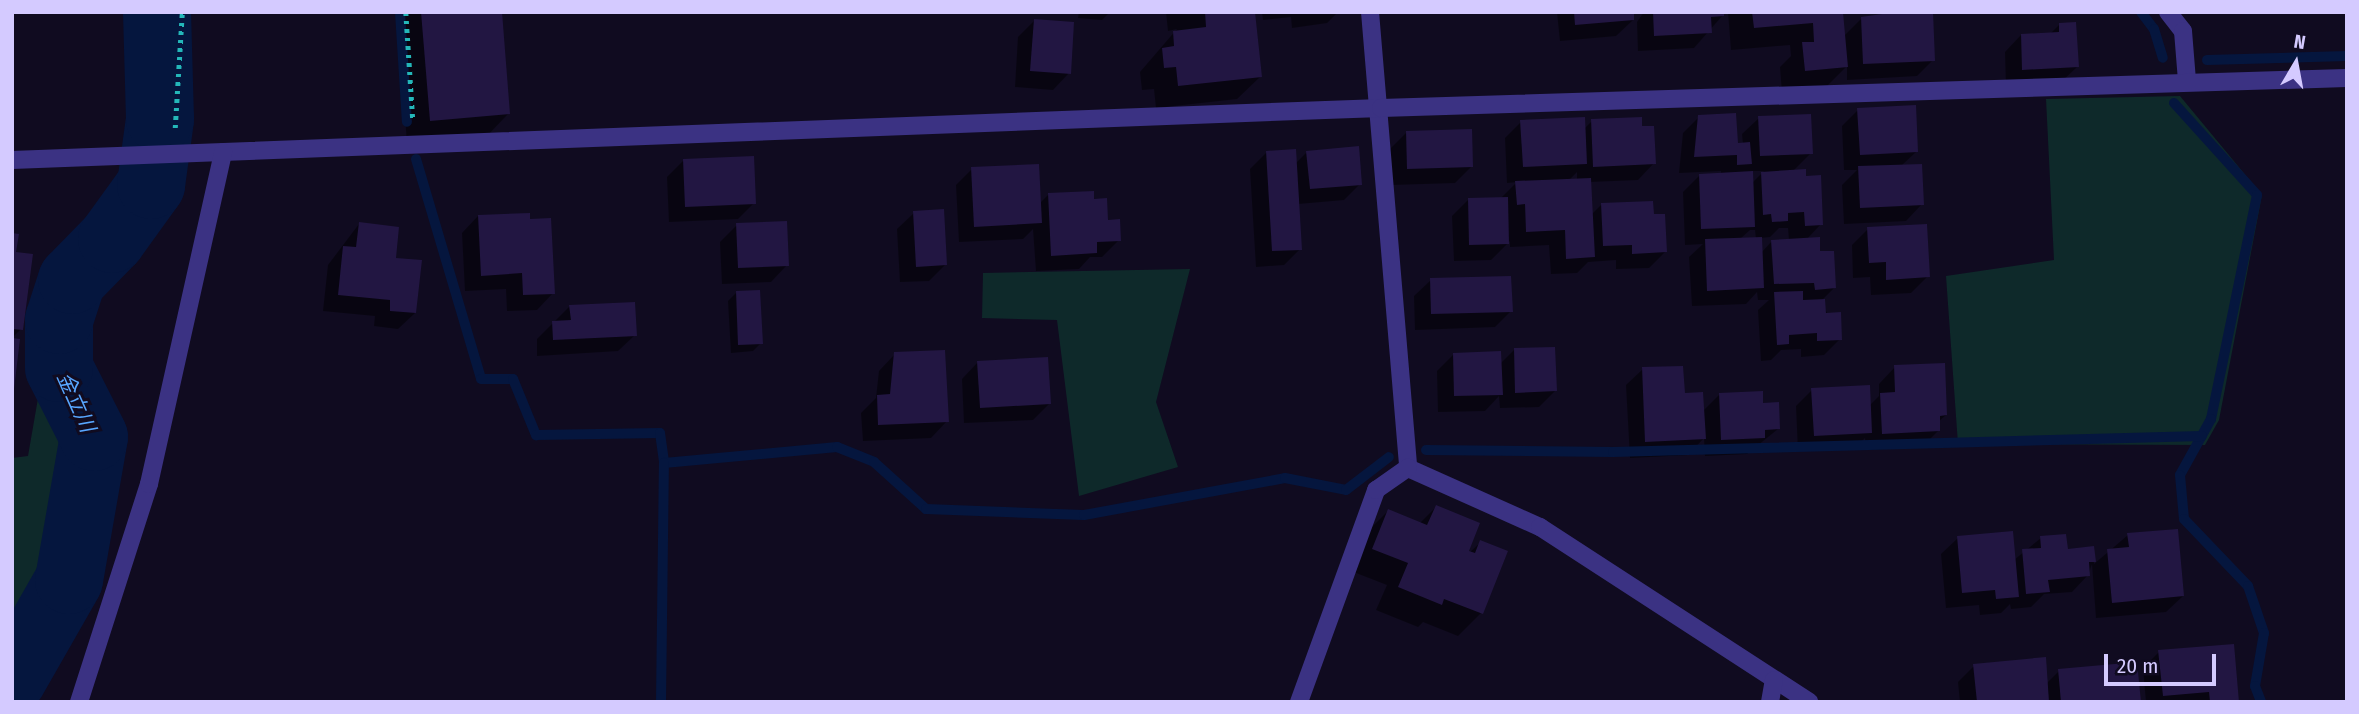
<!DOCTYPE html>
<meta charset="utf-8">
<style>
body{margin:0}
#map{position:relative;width:2359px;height:714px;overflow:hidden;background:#100b20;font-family:"Fira Sans Condensed","Noto Sans JP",sans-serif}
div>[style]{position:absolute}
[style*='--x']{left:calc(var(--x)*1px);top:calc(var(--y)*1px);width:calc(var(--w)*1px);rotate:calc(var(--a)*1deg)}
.green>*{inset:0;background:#0e292a}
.shadow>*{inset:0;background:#0007}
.stream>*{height:10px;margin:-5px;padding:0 5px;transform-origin:5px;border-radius:5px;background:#05163e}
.river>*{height:68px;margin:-34px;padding:0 34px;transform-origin:34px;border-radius:34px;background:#05163e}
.building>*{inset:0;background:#221642}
.path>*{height:4.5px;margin-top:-2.25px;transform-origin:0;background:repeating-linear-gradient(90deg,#24b7b9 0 3.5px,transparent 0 8.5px)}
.minor>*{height:18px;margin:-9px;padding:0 9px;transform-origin:9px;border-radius:9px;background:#3b3283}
span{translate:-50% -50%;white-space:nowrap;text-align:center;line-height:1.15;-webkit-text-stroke:6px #100b20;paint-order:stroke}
.water-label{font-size:21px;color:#58a6ff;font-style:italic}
.frame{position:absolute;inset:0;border:14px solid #d4caff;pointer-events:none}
.north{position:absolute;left:2261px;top:28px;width:70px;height:70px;-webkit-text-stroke:5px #100b20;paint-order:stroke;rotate:10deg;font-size:19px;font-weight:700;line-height:28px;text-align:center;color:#d4caff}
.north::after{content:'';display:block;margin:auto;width:24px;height:32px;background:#d4caff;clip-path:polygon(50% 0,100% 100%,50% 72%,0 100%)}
.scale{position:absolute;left:2104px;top:654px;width:112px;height:32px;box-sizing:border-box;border:4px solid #d4caff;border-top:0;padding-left:9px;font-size:21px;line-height:24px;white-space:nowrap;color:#d4caff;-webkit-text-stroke:5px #100b20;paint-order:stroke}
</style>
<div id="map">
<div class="green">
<i style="clip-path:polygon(2180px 96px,2262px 195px,2219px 420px,2205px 445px,1958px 444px,1946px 276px,2054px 260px,2046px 99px)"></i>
<i style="clip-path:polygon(1190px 269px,1156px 402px,1178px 467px,1079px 496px,1057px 320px,982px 318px,983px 273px)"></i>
<i style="clip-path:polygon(41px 381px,78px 442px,48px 580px,12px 632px,12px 458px,28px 456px)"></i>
</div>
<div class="shadow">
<i style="clip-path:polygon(397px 12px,500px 12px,508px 114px,486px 137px,407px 143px)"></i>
<i style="clip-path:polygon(1079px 12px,1110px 12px,1102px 20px,1078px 18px)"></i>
<i style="clip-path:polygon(1166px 12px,1253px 12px,1260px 77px,1237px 99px,1156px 108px,1154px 89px,1142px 90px,1140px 72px,1177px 29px,1168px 31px)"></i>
<i style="clip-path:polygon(1262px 12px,1338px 12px,1327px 23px,1292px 28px,1291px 17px,1263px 20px)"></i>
<i style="clip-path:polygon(1557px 12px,1632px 12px,1633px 20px,1616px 36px,1560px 41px)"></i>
<i style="clip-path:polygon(1644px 12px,1722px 12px,1723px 15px,1694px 48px,1638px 51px,1637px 22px)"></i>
<i style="clip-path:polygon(1728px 12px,1841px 12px,1843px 37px,1861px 19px,1882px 18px,1888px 12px,1931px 12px,1933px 60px,1917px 76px,1847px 80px,1847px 66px,1823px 90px,1782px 93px,1780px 67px,1791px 56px,1790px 45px,1731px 50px)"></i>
<i style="clip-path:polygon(1035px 20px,1069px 73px,1053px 90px,1015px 87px,1018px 37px)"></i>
<i style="clip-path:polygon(2059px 25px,2077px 67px,2060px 83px,2006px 86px,2005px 52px,2021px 35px,2050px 34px)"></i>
<i style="clip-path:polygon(1858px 110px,1916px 152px,1901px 166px,1922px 204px,1906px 221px,1844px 224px,1842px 185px,1857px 170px,1844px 170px,1842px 126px)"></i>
<i style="clip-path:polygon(evenodd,1699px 117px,1736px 145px,1743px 144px,1742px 134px,1759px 118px,1811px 153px,1792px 172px,1821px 224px,1806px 240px,1819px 253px,1834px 288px,1821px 301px,1840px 339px,1824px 355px,1801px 357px,1801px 349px,1781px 350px,1771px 360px,1761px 361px,1758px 310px,1769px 300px,1758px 300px,1757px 292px,1746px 304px,1692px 306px,1689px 257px,1703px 244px,1685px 245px,1683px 192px,1699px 176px,1721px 174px,1721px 171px,1679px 173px,1683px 133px,1699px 117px,1751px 171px,1764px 171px,1752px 183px,1751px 171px,1699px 117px,1779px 228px,1788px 228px,1789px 240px,1772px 241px,1761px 253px,1760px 238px,1770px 237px,1779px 228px,1699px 117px,1750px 230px,1755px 230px,1756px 239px,1740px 239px,1750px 230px)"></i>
<i style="clip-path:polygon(evenodd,1592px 121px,1641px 128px,1654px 163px,1638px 180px,1589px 182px,1591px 215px,1601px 205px,1652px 216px,1665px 252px,1649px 268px,1616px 269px,1616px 260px,1588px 262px,1577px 273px,1551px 274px,1549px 245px,1510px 247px,1510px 241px,1491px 260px,1454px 261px,1452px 216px,1468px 200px,1500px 199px,1517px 182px,1507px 183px,1505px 138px,1521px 122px,1584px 129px,1592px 121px,1577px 172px,1577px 180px,1568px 181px,1577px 172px)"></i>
<i style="clip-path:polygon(1407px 132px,1471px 167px,1455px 183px,1391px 185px,1390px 149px)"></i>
<i style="clip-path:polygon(1266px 153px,1295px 164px,1306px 153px,1360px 184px,1344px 200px,1298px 204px,1300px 249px,1284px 265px,1256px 267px,1250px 169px)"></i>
<i style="clip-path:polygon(683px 161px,754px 203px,738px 219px,669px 222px,667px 177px)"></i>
<i style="clip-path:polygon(972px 169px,1039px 204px,1049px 194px,1093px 201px,1119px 240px,1102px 257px,1090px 257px,1079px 269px,1036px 271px,1033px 229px,1023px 239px,959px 242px,956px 185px)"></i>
<i style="clip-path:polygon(914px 213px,945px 265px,929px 281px,900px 282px,897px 229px)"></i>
<i style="clip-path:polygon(478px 216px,553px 293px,537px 310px,507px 311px,506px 289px,465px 291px,462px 233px)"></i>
<i style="clip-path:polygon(359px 224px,394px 259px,415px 313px,398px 329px,374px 326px,375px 316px,323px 311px,328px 265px)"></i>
<i style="clip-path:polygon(737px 225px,787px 265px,771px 282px,722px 284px,720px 242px)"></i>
<i style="clip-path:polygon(1868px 229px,1928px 276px,1911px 293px,1871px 295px,1870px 277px,1853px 278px,1852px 245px)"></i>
<i style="clip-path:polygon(12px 235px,21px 329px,12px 338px)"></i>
<i style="clip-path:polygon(1431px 280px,1511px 311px,1495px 327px,1415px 330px,1414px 296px)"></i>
<i style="clip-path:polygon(736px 293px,761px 343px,753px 351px,731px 353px,728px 301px)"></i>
<i style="clip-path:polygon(570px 306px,635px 335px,618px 351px,537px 356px,537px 339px)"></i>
<i style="clip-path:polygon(1514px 350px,1556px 390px,1539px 407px,1500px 408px,1499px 396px,1485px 411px,1438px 412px,1437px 371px,1453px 355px,1500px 364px)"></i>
<i style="clip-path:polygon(895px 354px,947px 421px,931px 438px,863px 441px,861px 413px,876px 398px,879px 371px)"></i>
<i style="clip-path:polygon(978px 362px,1049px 404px,1033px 420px,964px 423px,962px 379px)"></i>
<i style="clip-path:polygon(1895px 367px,1946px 415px,1938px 422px,1938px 431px,1922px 447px,1866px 450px,1865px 438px,1854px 449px,1798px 451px,1796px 406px,1812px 390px,1869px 406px,1879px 396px,1879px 384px)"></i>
<i style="clip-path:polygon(1643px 369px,1703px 411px,1719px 395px,1762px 405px,1778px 429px,1747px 454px,1705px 456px,1704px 438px,1688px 455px,1630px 458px,1626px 385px)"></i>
<i style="clip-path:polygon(1436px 507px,1469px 553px,1481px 542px,1506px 552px,1481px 613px,1458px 636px,1423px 622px,1418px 627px,1376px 610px,1387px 585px,1351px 571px,1365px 534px,1388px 511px,1419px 524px)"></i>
<i style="clip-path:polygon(2128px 535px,2183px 596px,2166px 612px,2096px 618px,2092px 564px,2088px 575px,2072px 592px,2044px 594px,2031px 607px,2011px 609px,2010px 604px,2001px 613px,1980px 615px,1979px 605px,1946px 608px,1941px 554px,1958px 538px,2014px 560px,2041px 538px,2066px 550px,2093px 548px,2094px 564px)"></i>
<i style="clip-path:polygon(2159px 652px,2237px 702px,2146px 702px,2143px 668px)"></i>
<i style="clip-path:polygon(1974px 666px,2046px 684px,2059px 671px,2139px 702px,1960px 702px,1958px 682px)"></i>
</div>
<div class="stream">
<i style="--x:400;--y:12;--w:110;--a:86.4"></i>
<i style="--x:2141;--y:12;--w:21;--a:53"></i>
<i style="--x:2154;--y:29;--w:30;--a:73"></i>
<i style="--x:2207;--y:60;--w:140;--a:-1.6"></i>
<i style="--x:2174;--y:103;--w:124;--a:47.9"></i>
<i style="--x:2257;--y:195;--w:229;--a:101.6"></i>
<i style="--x:2211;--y:419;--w:64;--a:119"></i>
<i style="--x:2180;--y:475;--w:44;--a:84.8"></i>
<i style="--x:2184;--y:519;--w:93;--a:46.3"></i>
<i style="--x:2248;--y:586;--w:50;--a:71.2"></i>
<i style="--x:2264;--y:633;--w:54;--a:99.6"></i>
<i style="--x:2255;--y:686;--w:17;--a:69"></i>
<i style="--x:416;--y:159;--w:229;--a:73.5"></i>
<i style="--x:481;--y:379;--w:32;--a:0"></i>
<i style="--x:513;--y:379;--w:61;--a:67.7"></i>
<i style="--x:536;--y:435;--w:124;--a:-0.9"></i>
<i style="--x:660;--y:433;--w:30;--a:82"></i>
<i style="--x:664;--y:463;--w:174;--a:-5.3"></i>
<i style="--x:837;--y:447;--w:40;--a:22"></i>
<i style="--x:874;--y:462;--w:70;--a:42.1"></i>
<i style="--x:926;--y:509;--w:158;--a:2.2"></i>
<i style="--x:1084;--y:515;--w:204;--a:-10.4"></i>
<i style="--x:1285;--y:478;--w:62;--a:11.1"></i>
<i style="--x:1346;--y:490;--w:54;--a:-37.5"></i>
<i style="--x:1426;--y:450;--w:187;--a:0.6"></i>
<i style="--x:1613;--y:452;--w:589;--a:-1.56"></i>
<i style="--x:661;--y:702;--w:239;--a:-89.3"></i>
</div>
<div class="river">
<i style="--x:12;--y:680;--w:115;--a:-60.3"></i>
<i style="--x:69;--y:580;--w:145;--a:-80.1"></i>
<i style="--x:94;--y:437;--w:77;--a:-116.9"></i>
<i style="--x:59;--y:368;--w:48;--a:-90"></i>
<i style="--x:59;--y:320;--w:42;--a:-72"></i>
<i style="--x:72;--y:280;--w:57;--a:-45.7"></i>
<i style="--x:112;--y:239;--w:67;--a:-54.2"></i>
<i style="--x:151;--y:185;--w:67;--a:-82.2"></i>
<i style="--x:160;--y:119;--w:107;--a:-91.6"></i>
</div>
<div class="building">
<i style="clip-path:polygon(421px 12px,502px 12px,510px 114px,430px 121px)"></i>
<i style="clip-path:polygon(1205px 12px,1255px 12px,1262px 77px,1178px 86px,1176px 67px,1164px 68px,1162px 48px,1174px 46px,1173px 31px,1206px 27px)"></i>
<i style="clip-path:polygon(1574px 12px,1634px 12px,1634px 20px,1575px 25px)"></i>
<i style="clip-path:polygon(1653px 12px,1724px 12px,1724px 16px,1711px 17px,1712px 33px,1654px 36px)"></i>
<i style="clip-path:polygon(1752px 12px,1843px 12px,1848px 67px,1805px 71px,1802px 42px,1814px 42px,1813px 23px,1754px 28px)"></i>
<i style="clip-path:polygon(1896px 12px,1933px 12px,1935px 61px,1863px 64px,1861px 17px)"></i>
<i style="clip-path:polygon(1034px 19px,1074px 22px,1071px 74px,1030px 71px)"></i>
<i style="clip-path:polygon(2076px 22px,2079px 67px,2022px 70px,2021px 34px,2059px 32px,2059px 23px)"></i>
<i style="clip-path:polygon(1916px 105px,1918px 152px,1860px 155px,1857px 108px)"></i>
<i style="clip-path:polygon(1736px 113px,1738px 143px,1750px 142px,1752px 164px,1737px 165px,1737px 155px,1694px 157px,1698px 115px)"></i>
<i style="clip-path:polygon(1811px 114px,1813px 154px,1760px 156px,1758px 116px)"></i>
<i style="clip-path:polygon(1585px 117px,1587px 164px,1523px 167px,1520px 120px)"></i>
<i style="clip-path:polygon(1642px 117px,1642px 126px,1654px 126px,1656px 164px,1593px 167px,1591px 119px)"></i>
<i style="clip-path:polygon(1472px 129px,1473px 167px,1407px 169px,1406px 131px)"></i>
<i style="clip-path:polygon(1359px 146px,1362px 185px,1310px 189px,1306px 151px)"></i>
<i style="clip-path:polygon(1296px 149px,1302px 250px,1272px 251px,1266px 151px)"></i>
<i style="clip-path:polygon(754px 156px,756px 204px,685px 207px,683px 159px)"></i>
<i style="clip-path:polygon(1039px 164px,1042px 223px,974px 227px,971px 167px)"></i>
<i style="clip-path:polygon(1922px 164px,1924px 205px,1860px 208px,1858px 166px)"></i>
<i style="clip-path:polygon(1806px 169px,1806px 176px,1821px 175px,1823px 225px,1805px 226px,1804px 212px,1788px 213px,1788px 221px,1772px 222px,1771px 214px,1763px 215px,1761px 172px)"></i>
<i style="clip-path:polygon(1753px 171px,1755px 227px,1701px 229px,1699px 174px)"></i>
<i style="clip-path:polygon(1591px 178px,1595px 257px,1566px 259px,1565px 230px,1526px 232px,1525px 204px,1517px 205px,1515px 181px)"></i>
<i style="clip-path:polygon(1094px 191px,1094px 199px,1107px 198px,1108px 220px,1120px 219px,1121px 241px,1097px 242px,1097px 253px,1051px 256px,1048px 193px)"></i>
<i style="clip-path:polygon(1508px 197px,1509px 244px,1469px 245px,1468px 198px)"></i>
<i style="clip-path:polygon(1653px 201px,1654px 214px,1665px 214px,1667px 252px,1632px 254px,1632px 245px,1603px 246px,1601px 203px)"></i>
<i style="clip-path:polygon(944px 209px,947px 265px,916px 267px,913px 211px)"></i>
<i style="clip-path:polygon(530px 213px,530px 219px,551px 218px,555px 294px,523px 295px,522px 273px,481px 276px,478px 215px)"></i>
<i style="clip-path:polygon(787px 221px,789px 266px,738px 268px,736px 223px)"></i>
<i style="clip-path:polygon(359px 222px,399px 227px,396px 258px,422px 260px,416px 313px,390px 311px,390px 300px,338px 295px,343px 246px,356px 247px)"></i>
<i style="clip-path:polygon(1927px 224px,1930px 277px,1886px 280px,1886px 262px,1869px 263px,1867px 227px)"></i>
<i style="clip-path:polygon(12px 233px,19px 234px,16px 252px,33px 254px,23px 330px,12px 329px)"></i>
<i style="clip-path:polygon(1762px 237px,1764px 288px,1707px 291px,1705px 239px)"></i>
<i style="clip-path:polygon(1820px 237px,1820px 251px,1834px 251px,1836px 288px,1815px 290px,1814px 283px,1774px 284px,1771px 240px)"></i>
<i style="clip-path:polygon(1511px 276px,1513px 312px,1431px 314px,1430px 278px)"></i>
<i style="clip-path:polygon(760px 290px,763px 344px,738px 345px,736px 291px)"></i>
<i style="clip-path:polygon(1803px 291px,1803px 300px,1825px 299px,1826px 313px,1841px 312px,1842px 340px,1817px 341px,1817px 333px,1789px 335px,1789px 344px,1777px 345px,1774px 292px)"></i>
<i style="clip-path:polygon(635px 302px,637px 336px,553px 340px,552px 321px,571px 320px,569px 305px)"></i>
<i style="clip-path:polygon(12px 338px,20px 339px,14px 389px,12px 389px)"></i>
<i style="clip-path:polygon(1555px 347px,1557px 391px,1515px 393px,1514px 348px)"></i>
<i style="clip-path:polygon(945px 350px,949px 422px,878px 425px,877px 395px,890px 394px,894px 352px)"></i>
<i style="clip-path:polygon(1501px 351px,1503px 395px,1454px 396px,1453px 353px)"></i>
<i style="clip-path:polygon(1048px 357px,1051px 404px,980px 408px,977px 361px)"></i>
<i style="clip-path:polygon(1945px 363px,1947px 415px,1940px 416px,1940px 431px,1882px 434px,1880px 393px,1895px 392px,1894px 365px)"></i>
<i style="clip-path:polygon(1683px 366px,1685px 393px,1703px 392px,1706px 439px,1645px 442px,1642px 367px)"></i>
<i style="clip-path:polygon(1870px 385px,1872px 433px,1814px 436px,1811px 388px)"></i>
<i style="clip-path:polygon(1763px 391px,1763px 403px,1779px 402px,1780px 429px,1765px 430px,1765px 438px,1721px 440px,1719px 393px)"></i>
<i style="clip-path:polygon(1436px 505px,1480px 523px,1469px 551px,1475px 553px,1480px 540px,1508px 551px,1483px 614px,1444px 599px,1442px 605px,1398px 587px,1408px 563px,1372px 549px,1388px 509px,1427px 525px)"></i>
<i style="clip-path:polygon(2178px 529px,2184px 596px,2112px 603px,2107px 549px,2129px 547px,2127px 533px)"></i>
<i style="clip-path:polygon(2013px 531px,2019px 597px,1996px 599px,1995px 590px,1962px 593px,1957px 536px)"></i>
<i style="clip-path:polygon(2066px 534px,2068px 549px,2094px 546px,2096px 562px,2089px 562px,2090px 576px,2048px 580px,2050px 592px,2026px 594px,2022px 549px,2041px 548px,2040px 536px)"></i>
<i style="clip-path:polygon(2234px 644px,2239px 702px,2210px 702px,2209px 692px,2163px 696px,2158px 650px)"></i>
<i style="clip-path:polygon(2046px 657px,2049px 702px,1977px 702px,1973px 664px)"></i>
<i style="clip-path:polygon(2137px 662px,2141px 702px,2061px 702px,2058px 669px)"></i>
</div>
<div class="path">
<i style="--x:406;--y:12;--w:107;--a:86.3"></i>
<i style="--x:175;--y:128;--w:116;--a:-86.5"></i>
</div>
<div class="minor">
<i style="--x:1370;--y:12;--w:458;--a:85.2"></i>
<i style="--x:2168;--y:12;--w:24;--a:52"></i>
<i style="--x:2183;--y:31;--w:50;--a:85.4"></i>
<i style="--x:12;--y:160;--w:1370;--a:-2.18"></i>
<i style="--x:1381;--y:108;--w:966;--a:-1.78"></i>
<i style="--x:1408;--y:468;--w:145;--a:24.1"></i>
<i style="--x:1540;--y:527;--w:321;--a:33"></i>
<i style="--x:79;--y:702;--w:229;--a:-72.2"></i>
<i style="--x:149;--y:484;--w:340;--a:-77.4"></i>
<i style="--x:1299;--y:702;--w:226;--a:-70"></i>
<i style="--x:1376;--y:490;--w:39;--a:-35"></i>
<i style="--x:1770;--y:702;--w:22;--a:-80"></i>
</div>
<div class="water-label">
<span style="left:76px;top:402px;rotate:66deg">金立川</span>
</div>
<div class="frame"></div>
<div class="north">N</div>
<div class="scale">20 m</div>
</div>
